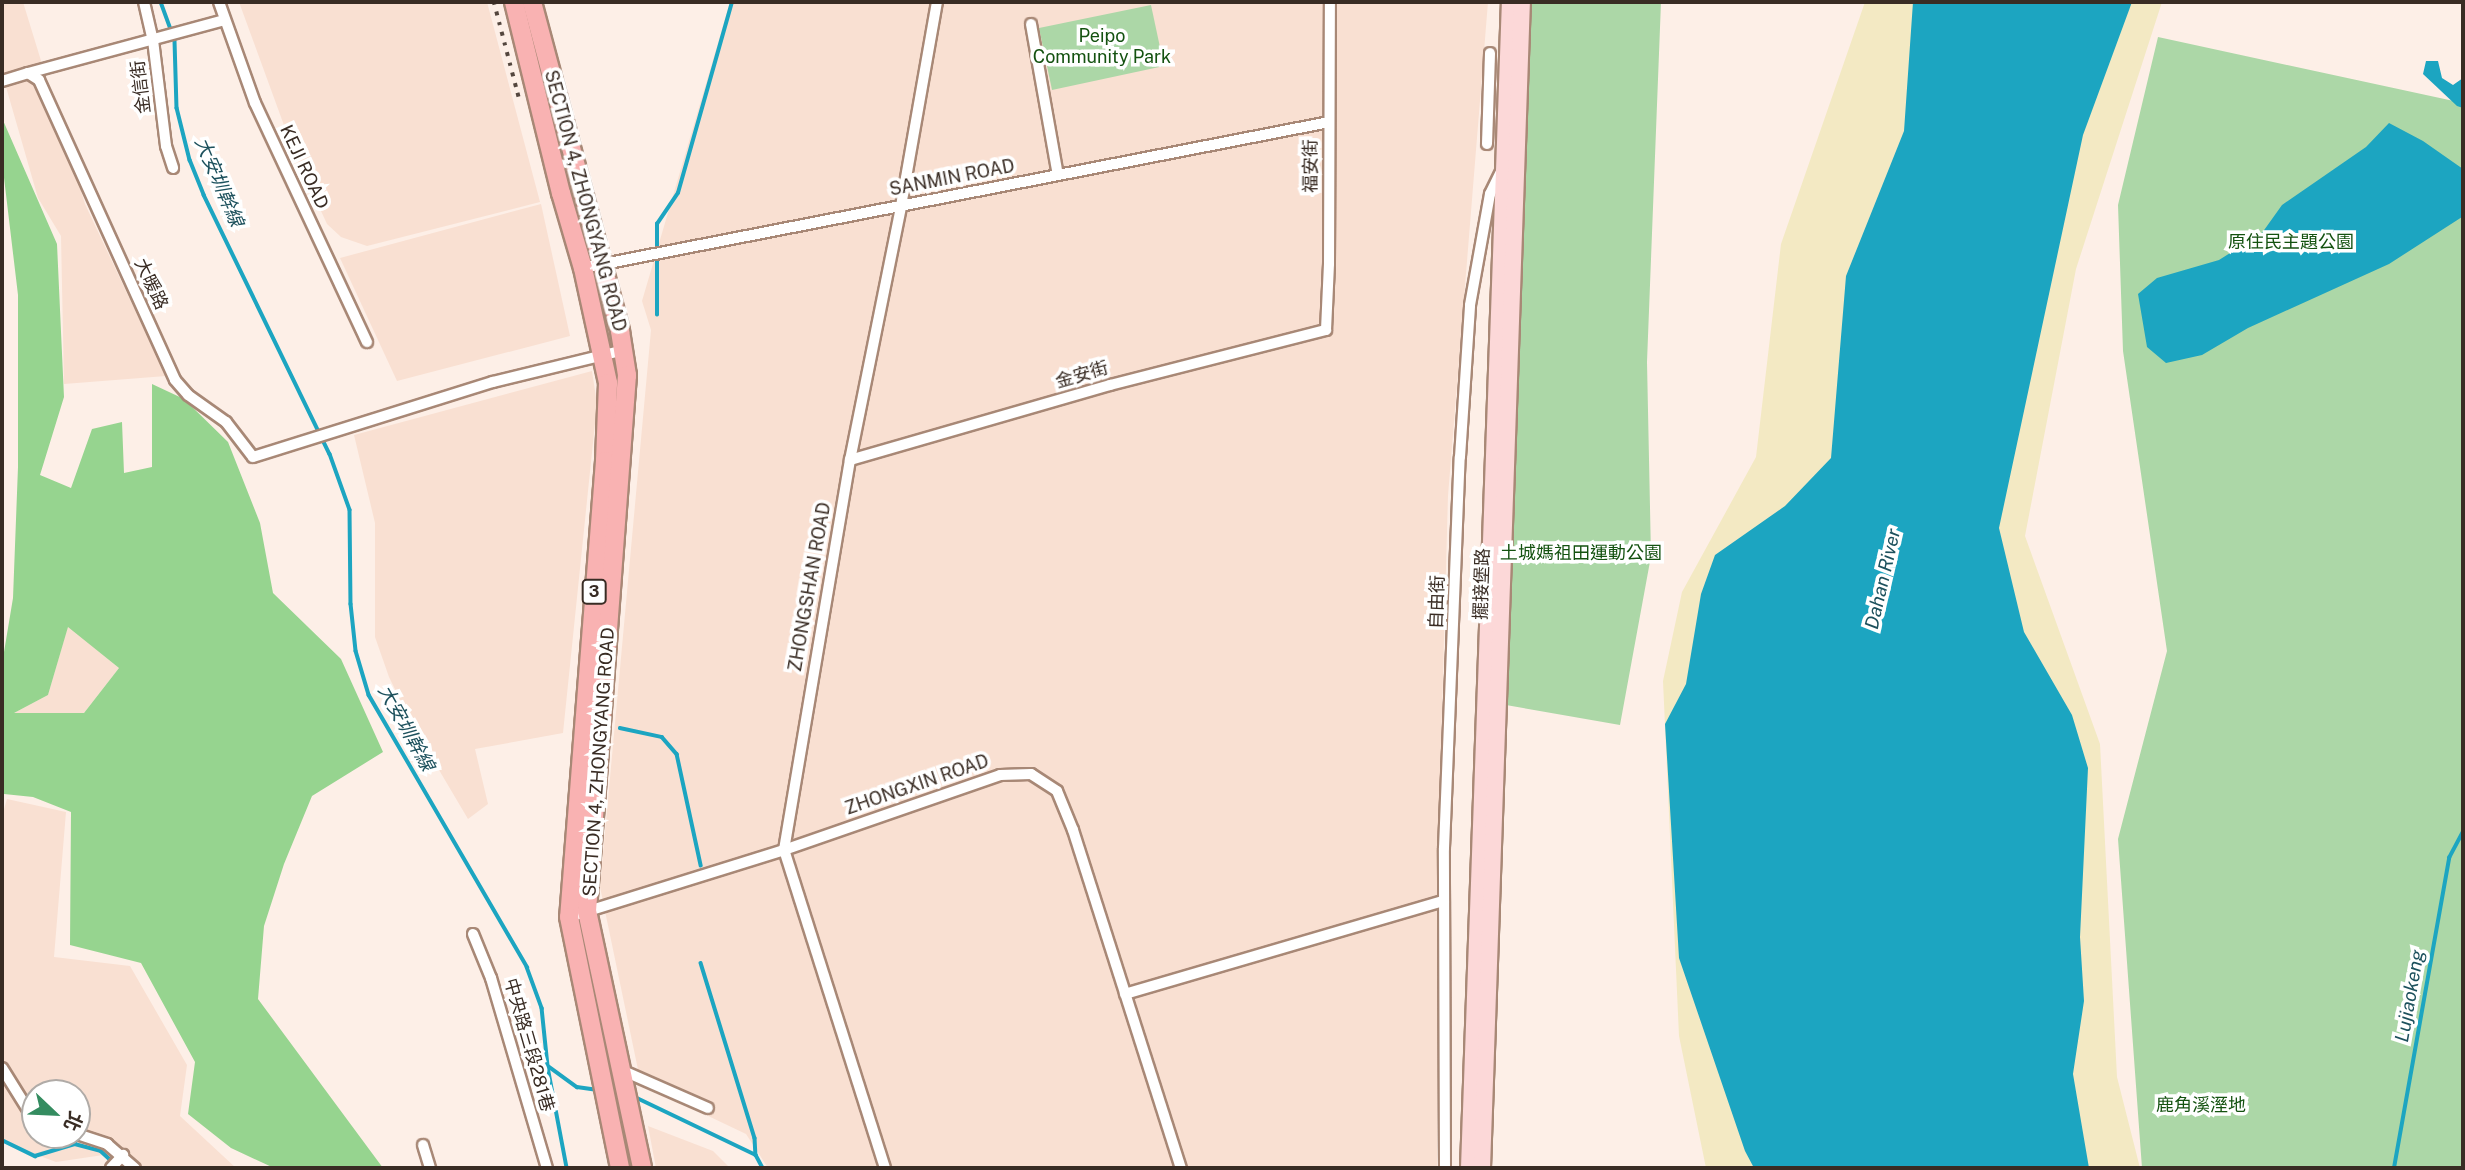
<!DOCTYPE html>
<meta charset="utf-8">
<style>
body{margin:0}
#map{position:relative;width:2465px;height:1170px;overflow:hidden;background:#fdefe7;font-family:"Public Sans","Noto Sans TC",sans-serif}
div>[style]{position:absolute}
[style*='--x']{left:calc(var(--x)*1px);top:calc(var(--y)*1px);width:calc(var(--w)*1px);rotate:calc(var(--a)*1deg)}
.built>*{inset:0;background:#f9e0d2}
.green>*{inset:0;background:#acd7a7}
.forest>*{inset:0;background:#96d48f}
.sand>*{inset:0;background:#f3e9c3}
.water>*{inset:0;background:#1ca5c1}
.stream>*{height:3.5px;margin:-1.75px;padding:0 1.75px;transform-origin:1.75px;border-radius:1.75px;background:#1ca5c1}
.roads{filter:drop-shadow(2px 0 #a88876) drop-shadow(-2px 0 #a88876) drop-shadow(0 2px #a88876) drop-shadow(0 -2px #a88876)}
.street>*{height:10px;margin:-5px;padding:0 5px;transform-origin:5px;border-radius:5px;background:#fff}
.secondary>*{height:16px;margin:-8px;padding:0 8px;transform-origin:8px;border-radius:8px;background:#fcd8d8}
.primary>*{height:18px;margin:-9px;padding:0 9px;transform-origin:9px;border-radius:9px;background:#f9b2b2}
.rail>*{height:3.5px;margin-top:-1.75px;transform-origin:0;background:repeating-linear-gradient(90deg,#53463e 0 3.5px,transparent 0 10.5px)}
span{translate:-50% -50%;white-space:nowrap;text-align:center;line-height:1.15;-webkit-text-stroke:7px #fff;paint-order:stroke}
.shield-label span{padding:2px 5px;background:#fff;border:2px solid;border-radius:5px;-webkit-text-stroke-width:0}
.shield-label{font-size:16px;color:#392c24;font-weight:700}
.park-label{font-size:18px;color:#145210}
.street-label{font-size:18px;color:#392c24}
.water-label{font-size:19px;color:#1d515d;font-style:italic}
.frame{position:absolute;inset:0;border:4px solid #392c24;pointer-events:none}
.north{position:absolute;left:21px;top:1079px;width:70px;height:70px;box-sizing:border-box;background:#fff;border:2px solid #b0aba7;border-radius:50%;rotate:113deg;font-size:19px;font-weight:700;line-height:28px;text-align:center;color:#392c24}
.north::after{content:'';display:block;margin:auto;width:24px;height:32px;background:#348c60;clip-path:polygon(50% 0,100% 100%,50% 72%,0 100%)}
</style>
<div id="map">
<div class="built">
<i style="clip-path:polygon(2px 2px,23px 2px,85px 204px,166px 376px,64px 384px,61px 236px,38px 198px,2px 73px)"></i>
<i style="clip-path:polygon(239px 2px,487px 2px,540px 202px,367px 246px,341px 237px,327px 224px,293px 150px)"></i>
<i style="clip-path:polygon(730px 2px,1488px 2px,1448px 496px,1437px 890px,1437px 1168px,768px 1168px,746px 1134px,641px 1084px,600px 887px,651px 330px,642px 301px)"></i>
<i style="clip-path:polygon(541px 204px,570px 336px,397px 381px,340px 258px)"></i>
<i style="clip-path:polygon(592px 371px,597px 404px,563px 733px,475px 749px,488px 804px,468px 819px,413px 726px,389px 677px,375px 637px,375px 523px,354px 435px)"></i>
<i style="clip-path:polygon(68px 626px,119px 668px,84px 713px,12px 714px,48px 695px)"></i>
<i style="clip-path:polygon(evenodd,7px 799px,66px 812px,54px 957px,130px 966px,187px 1065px,180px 1116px,236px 1168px,123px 1168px,110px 1154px,56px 1162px,2px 1142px,2px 816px,7px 799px,35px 1093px,77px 1093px,77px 1135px,35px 1135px,35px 1093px)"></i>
<i style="clip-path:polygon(648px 1126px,713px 1151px,730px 1168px,656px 1168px)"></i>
</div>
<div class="green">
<i style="clip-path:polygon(1531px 2px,1661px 2px,1647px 362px,1651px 556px,1620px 725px,1506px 705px)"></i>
<i style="clip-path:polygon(1151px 5px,1164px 66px,1052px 90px,1039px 28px)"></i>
<i style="clip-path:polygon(2158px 37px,2463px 103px,2463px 1168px,2142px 1168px,2118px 839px,2167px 651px,2123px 351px,2118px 205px)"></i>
</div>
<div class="forest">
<i style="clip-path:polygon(evenodd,2px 118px,57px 244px,64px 397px,40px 475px,71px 488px,92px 429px,122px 422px,124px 473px,152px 467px,152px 384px,184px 399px,228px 442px,260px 523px,273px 593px,341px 659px,383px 752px,312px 796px,284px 864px,264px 926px,258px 999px,383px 1168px,274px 1168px,231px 1148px,188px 1114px,195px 1062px,141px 963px,70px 945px,71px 812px,33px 797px,4px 794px,2px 800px,2px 664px,13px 598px,18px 467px,18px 295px,2px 161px,2px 118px,68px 627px,119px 668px,84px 713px,14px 713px,48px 695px,68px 627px)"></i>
</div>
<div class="sand">
<i style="clip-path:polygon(1865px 2px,2162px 2px,2076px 269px,2025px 536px,2100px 744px,2117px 1077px,2140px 1168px,1706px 1168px,1679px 1036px,1663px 681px,1682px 592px,1756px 457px,1781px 244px)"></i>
</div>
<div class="water">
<i style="clip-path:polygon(1913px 2px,2132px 2px,2083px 135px,1999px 528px,2024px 632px,2072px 715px,2088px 768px,2080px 937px,2084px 1001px,2073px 1074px,2089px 1168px,1754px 1168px,1745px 1151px,1679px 958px,1665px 724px,1686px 684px,1701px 594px,1715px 555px,1785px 506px,1831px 458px,1846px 276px,1904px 131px)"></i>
<i style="clip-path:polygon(2426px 61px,2438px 61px,2442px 78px,2453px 85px,2463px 78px,2463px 108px,2457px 106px,2423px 74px)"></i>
<i style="clip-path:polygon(2389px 123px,2423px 141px,2463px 169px,2462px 217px,2389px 264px,2248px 328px,2202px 355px,2166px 363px,2147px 347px,2138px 294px,2157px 278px,2219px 260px,2262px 233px,2282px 205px,2366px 147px)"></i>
</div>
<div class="stream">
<i style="--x:161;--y:2;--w:27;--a:70"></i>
<i style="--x:175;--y:41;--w:67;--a:88.3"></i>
<i style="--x:177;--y:108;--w:54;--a:76"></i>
<i style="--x:190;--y:160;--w:38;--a:68"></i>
<i style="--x:204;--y:195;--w:288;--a:64.1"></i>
<i style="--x:330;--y:454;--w:59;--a:70.3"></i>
<i style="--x:350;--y:510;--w:94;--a:89.4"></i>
<i style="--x:351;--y:604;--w:47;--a:83.9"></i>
<i style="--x:356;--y:651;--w:46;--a:73.5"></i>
<i style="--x:369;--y:695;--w:315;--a:59.8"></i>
<i style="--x:527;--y:967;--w:44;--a:69.9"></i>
<i style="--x:542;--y:1008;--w:58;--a:84.1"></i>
<i style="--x:548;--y:1066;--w:36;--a:36"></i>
<i style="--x:577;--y:1087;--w:21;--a:8"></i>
<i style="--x:657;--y:315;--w:91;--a:-90"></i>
<i style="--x:657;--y:224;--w:37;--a:-56"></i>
<i style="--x:678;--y:193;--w:198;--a:-74.2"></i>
<i style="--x:620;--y:728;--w:43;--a:12.1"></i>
<i style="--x:662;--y:737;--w:23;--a:49"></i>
<i style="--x:677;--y:754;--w:114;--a:77.8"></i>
<i style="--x:701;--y:963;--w:183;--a:72.9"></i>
<i style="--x:755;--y:1138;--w:17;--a:87"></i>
<i style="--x:548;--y:1067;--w:103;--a:79.3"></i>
<i style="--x:633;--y:1096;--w:136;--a:25.6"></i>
<i style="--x:756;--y:1155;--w:15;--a:62"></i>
<i style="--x:2;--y:1140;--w:37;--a:26"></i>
<i style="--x:35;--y:1156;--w:42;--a:-16.7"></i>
<i style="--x:75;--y:1144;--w:27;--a:15"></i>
<i style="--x:101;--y:1151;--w:25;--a:43"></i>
<i style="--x:2394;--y:1168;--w:315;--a:-79.9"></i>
<i style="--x:2449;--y:858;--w:30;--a:-62"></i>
</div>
<div class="roads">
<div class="street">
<i style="--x:144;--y:2;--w:39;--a:77"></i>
<i style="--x:153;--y:40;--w:107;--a:83"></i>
<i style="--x:166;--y:146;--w:23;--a:72"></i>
<i style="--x:219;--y:2;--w:107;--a:70.4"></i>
<i style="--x:255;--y:103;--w:264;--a:64.9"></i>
<i style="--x:1031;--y:24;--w:153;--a:79.9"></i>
<i style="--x:28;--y:73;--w:203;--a:-15.1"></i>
<i style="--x:2;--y:81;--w:27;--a:-17"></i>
<i style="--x:28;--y:73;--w:13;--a:32"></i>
<i style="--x:39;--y:80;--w:329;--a:65.6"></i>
<i style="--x:175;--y:380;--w:20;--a:49"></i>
<i style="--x:188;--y:395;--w:47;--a:35.4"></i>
<i style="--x:226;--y:422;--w:44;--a:52.4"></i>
<i style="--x:253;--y:457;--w:251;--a:-17.4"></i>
<i style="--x:493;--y:382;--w:135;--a:-13.7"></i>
<i style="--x:1487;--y:144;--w:91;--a:-88.1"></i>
<i style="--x:583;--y:268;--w:760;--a:-11.07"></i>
<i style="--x:850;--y:460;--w:271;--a:-16.1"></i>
<i style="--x:1110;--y:385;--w:223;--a:-14.3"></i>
<i style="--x:1326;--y:330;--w:66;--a:-87.4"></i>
<i style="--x:1329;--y:264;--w:262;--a:-89.8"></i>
<i style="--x:569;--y:917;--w:225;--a:-17.3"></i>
<i style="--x:784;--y:850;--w:229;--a:-19.1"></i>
<i style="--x:1000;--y:775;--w:31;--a:-2"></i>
<i style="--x:1031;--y:774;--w:31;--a:33"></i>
<i style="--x:1057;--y:791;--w:42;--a:67.7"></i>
<i style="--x:1073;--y:830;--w:355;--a:72.3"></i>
<i style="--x:473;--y:934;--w:48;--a:67.8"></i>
<i style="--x:491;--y:978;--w:198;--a:73.6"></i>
<i style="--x:1125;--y:994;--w:332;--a:-16.3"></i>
<i style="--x:2;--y:1068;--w:62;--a:58.1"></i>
<i style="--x:619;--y:1069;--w:97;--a:23.7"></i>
<i style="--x:77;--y:1134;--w:32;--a:18"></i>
<i style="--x:107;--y:1144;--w:37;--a:41"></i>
<i style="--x:423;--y:1145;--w:24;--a:73"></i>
<i style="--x:111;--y:1168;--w:18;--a:-47"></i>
<i style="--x:885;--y:1168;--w:334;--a:-107.6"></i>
<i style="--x:784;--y:850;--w:396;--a:-80.4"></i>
<i style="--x:850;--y:460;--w:259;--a:-78.6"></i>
<i style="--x:901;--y:206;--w:207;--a:-80"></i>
<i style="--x:1445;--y:1168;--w:320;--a:-90.2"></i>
<i style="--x:1444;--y:848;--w:391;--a:-87.7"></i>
<i style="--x:1460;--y:457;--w:152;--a:-86.2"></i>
<i style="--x:1470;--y:305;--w:113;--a:-79.8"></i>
<i style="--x:1490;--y:194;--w:28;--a:-64"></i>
</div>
<div class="secondary">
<i style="--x:1469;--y:1168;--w:1167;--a:-87.99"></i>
<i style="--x:1482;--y:1168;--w:1167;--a:-88.04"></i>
</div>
<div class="primary">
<i style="--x:514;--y:2;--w:197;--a:76.2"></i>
<i style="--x:561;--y:193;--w:78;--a:73.7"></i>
<i style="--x:583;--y:268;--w:118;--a:77.7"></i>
<i style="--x:608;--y:383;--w:78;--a:92.2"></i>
<i style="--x:605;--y:461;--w:457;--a:94.5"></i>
<i style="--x:569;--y:917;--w:256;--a:78.5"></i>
<i style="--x:532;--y:2;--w:341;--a:75"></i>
<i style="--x:620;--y:331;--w:45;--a:81"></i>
<i style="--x:627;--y:375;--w:537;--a:94.27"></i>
<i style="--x:587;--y:911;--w:263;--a:77.9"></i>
</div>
</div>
<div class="rail">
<i style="--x:494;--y:2;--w:99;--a:75.4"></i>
</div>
<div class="shield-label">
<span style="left:594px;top:592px">3</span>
</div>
<div class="park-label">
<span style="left:1102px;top:47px">Peipo<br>Community Park</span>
<span style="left:2291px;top:242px">原住民主題公園</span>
<span style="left:1581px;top:553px">土城媽祖田運動公園</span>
<span style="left:2201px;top:1105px">鹿角溪溼地</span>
</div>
<div class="street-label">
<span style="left:141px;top:87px;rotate:-97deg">金信街</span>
<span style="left:1311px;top:166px;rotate:-90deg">福安街</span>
<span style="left:304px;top:167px;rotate:65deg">KEJI ROAD</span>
<span style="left:952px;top:178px;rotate:-11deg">SANMIN ROAD</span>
<span style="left:585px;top:201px;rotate:75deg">SECTION 4, ZHONGYANG ROAD</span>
<span style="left:151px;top:284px;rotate:65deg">大暖路</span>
<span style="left:1082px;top:375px;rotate:-16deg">金安街</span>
<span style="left:1482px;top:584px;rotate:-88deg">擺接堡路</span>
<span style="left:810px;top:587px;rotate:-80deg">ZHONGSHAN ROAD</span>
<span style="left:1437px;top:602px;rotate:-88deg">自由街</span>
<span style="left:599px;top:762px;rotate:-86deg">SECTION 4, ZHONGYANG ROAD</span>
<span style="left:917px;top:785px;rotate:-19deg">ZHONGXIN ROAD</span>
<span style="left:529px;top:1045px;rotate:74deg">中央路三段281巷</span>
</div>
<div class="water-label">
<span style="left:219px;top:182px;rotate:67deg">大安圳幹線</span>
<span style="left:1883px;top:579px;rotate:-77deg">Dahan River</span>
<span style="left:406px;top:728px;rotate:61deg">大安圳幹線</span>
<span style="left:2410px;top:996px;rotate:-80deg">Lujiaokeng</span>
</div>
<div class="frame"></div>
<div class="north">北</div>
</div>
